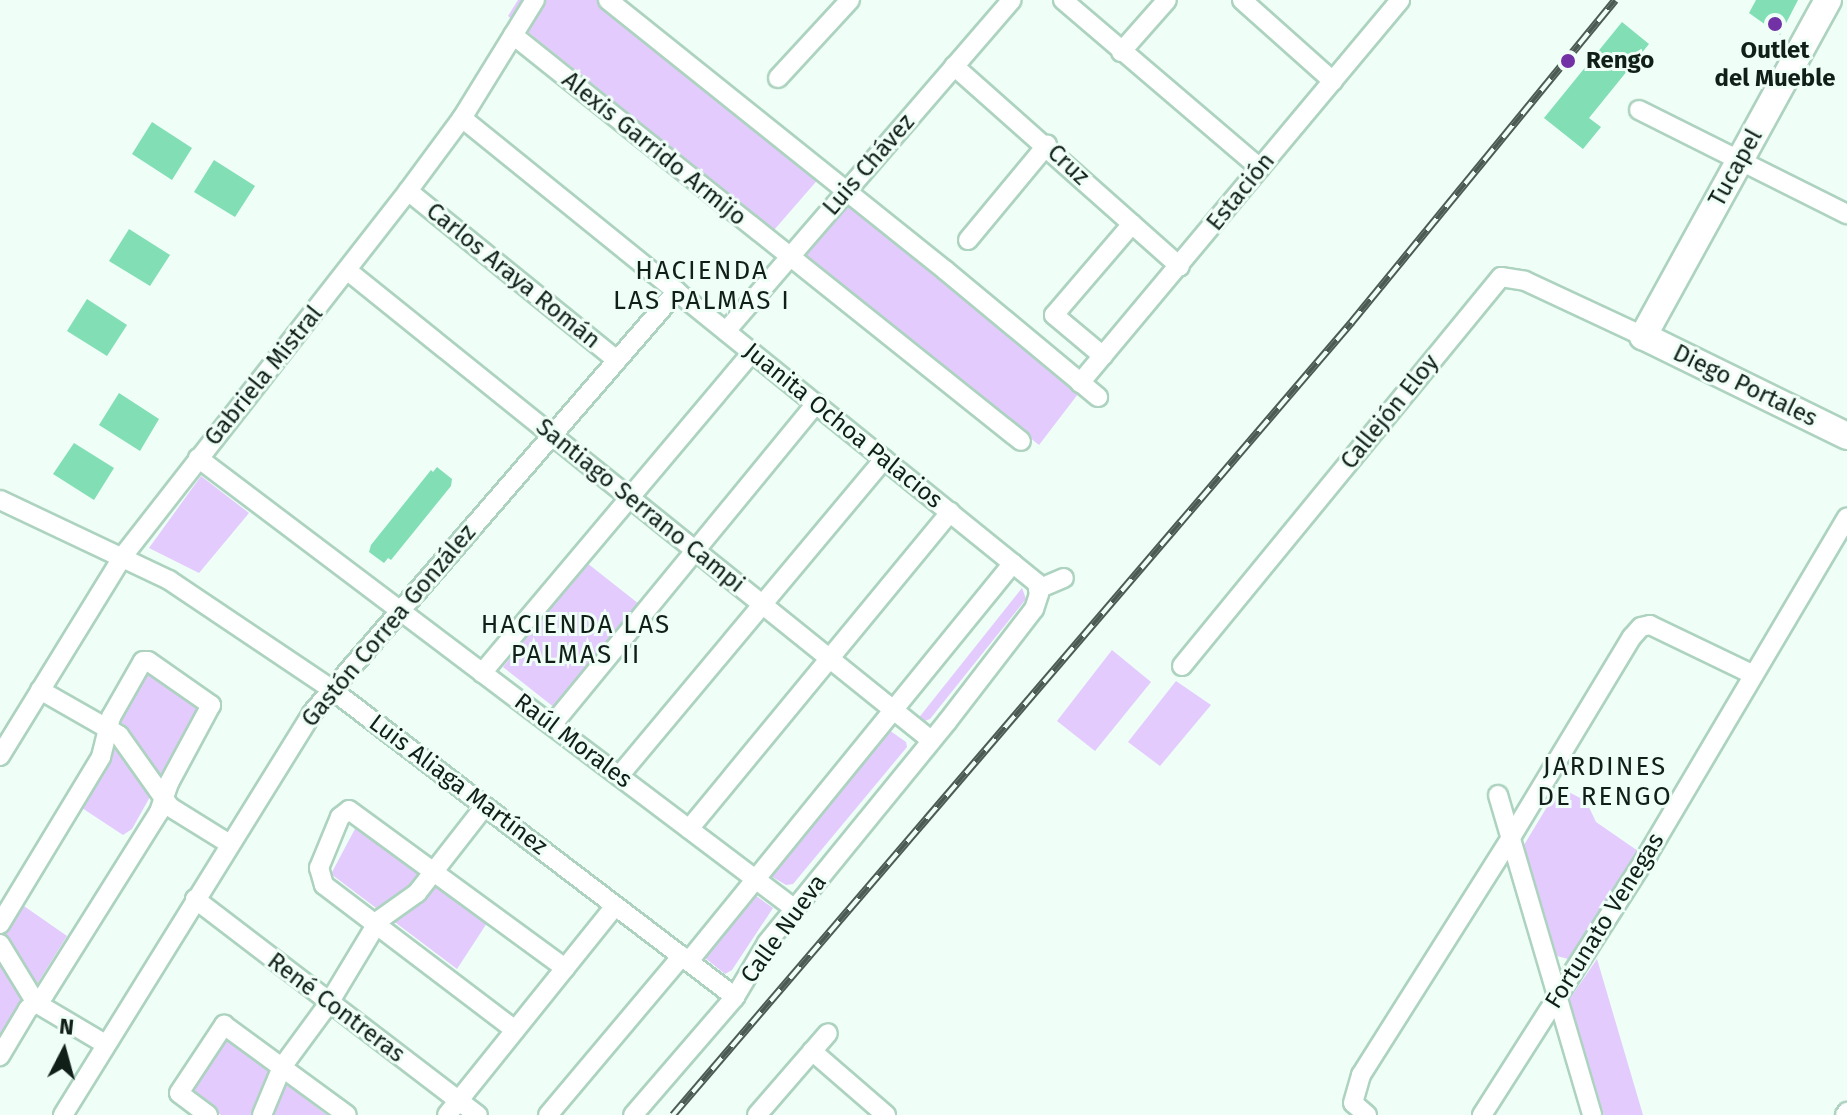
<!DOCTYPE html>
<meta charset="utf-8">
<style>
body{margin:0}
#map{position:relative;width:1847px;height:1115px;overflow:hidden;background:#effef6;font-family:"Fira Sans",sans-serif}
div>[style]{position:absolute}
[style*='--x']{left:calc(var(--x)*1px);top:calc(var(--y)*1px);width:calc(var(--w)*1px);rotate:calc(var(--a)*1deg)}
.green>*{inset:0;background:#e3cbfd}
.building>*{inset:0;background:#81deb5}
.roads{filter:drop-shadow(2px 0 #add3c0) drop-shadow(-2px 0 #add3c0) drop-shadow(0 2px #add3c0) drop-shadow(0 -2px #add3c0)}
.street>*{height:18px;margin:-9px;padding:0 9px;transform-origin:9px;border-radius:9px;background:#fff}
.secondary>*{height:26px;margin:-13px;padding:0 13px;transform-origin:13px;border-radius:13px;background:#fff}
.rail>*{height:8px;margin-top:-4px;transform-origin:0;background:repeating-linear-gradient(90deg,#effef6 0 15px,#4d5b55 0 30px);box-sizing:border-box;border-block:2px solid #4d5b55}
.dots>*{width:22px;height:22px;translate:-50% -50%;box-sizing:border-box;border:4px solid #effef6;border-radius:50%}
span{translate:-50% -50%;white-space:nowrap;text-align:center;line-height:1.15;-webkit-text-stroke:6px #effef6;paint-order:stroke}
.poi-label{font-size:24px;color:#111f19;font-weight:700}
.left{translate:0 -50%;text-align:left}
.street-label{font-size:24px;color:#111f19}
.neighbourhood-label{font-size:26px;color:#111f19;letter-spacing:2px}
.north{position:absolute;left:24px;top:1011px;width:80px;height:80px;-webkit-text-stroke:6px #effef6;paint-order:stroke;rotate:6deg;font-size:22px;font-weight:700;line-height:32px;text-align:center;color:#111f19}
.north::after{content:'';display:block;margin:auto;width:28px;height:36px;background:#111f19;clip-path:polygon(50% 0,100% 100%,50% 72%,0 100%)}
</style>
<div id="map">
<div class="green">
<i style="clip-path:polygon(518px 0,598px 0,821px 176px,774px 230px,508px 16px)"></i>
<i style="clip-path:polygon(832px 192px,1078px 394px,1039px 445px,788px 242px)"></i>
<i style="clip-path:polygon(201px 476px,249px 513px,199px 573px,149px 548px)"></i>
<i style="clip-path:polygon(587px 563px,639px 604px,555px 708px,503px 667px)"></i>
<i style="clip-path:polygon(1022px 588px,1026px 599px,930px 719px,922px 722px,917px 720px)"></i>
<i style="clip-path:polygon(1112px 650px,1151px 682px,1095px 751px,1057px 721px)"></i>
<i style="clip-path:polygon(153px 667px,199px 701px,198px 711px,132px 829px,123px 835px,82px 808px,113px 753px,112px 729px,143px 671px)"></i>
<i style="clip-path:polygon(1176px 681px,1211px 705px,1160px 766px,1128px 742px)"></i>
<i style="clip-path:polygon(889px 730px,906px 742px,907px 747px,793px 884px,786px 885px,769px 875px)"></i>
<i style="clip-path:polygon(1559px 787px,1586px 801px,1596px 822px,1638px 851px,1568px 959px,1557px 956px,1524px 845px)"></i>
<i style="clip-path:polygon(356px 827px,487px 923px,457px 969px,331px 874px)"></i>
<i style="clip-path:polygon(752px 893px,773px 908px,732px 970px,725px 974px,705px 958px,704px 952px)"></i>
<i style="clip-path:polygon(21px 904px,67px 936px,0 1044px,0 939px)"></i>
<i style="clip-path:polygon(1597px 959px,1643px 1115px,1604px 1115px,1569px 1000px)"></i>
<i style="clip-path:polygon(224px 1037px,327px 1115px,221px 1115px,187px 1089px)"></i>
</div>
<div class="building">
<i style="clip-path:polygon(1756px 0,1798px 0,1780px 35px,1749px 13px)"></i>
<i style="clip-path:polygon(1622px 22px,1649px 44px,1589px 118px,1601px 127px,1583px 149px,1544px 118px)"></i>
<i style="clip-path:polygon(152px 122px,192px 148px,172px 180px,132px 154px)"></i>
<i style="clip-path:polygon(214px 160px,255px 186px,235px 217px,194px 192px)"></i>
<i style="clip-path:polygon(129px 229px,170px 255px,150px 286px,109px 261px)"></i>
<i style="clip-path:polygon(87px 299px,127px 325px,107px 356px,67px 331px)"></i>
<i style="clip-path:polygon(119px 393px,159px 419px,140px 451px,99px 425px)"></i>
<i style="clip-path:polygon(74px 443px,114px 468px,94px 500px,53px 474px)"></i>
<i style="clip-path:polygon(437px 467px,452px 479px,451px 486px,391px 560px,388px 558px,384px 563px,369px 552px,371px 545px,431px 470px,433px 472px)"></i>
</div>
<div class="roads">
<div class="street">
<i style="--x:608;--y:0;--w:432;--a:38.7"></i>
<i style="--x:945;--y:270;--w:199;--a:39.7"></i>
<i style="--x:1063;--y:0;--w:259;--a:40.5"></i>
<i style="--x:1242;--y:0;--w:122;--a:41.7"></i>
<i style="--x:513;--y:35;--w:650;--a:38.63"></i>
<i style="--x:1121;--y:52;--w:69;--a:-48.5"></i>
<i style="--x:954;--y:66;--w:302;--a:41.6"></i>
<i style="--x:778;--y:78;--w:106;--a:-47.3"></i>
<i style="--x:1639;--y:110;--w:233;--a:26.6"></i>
<i style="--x:462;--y:118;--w:739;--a:38.96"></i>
<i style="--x:1037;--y:583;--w:11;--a:80"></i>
<i style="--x:1039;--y:594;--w:16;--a:108"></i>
<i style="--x:1034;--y:609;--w:143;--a:127.6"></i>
<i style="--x:947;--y:722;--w:285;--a:129.2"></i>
<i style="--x:767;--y:943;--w:63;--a:120.7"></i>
<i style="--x:735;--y:997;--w:156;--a:130.8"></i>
<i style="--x:408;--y:191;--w:269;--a:39"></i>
<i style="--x:968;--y:240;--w:124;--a:-50.3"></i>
<i style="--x:348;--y:271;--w:748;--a:38.82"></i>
<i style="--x:726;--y:331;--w:437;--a:-49.2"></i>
<i style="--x:1103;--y:356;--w:64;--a:-140.1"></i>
<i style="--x:1054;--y:315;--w:120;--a:-49.4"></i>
<i style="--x:1080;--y:383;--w:499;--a:-50.1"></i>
<i style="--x:198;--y:458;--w:748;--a:37.07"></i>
<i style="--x:0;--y:500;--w:187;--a:25.3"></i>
<i style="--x:169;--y:580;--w:195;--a:33.9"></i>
<i style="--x:331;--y:689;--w:508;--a:37.32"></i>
<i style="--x:1038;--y:589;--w:28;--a:-23"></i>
<i style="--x:1182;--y:666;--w:503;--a:-50.65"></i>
<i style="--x:1501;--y:277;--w:24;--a:9"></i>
<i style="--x:1525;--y:281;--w:130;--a:25"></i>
<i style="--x:482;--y:673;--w:419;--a:-49.9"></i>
<i style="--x:40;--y:690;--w:91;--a:29.7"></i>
<i style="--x:119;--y:735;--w:88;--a:54.7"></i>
<i style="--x:170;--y:807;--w:68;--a:31.8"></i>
<i style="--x:552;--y:725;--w:416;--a:-50.6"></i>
<i style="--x:0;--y:756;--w:235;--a:-58.4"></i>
<i style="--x:123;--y:556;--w:463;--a:-52"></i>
<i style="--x:408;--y:191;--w:91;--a:-53.5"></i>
<i style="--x:462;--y:118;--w:139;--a:-58.3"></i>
<i style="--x:619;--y:776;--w:413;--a:-50.1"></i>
<i style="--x:1498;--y:795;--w:334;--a:73.6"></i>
<i style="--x:689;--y:829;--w:411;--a:-50.5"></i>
<i style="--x:195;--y:899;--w:356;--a:37.4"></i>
<i style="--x:0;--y:924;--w:195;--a:-58.8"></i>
<i style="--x:101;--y:757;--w:41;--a:-76"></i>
<i style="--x:111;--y:717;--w:64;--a:-60.3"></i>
<i style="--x:143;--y:661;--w:5;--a:0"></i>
<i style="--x:148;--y:661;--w:77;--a:34.9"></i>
<i style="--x:211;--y:705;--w:89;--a:118.3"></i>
<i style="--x:169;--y:783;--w:31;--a:109"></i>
<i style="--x:159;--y:812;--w:216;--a:122.1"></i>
<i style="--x:44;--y:995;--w:21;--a:139"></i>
<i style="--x:28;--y:1009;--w:55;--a:120.8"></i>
<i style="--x:0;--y:944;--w:69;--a:58.6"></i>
<i style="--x:36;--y:1003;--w:80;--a:30.7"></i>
<i style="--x:689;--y:961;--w:513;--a:-50.85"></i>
<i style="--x:515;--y:1030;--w:240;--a:-142.8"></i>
<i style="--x:324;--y:885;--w:18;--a:-106"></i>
<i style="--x:319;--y:868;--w:55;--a:-67.6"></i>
<i style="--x:340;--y:817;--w:11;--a:-38"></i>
<i style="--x:349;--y:810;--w:268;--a:36.2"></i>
<i style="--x:812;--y:1051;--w:98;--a:40.9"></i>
<i style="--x:63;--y:1115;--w:473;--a:-58.2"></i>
<i style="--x:312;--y:713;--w:558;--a:-49.14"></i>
<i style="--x:208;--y:1115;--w:36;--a:-143"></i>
<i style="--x:179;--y:1093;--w:82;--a:-56.5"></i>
<i style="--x:224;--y:1025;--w:152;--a:36.2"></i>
<i style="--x:262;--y:1115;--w:52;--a:-67.4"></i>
<i style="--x:282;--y:1067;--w:79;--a:-53.7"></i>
<i style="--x:329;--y:1003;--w:97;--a:-58.9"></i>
<i style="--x:379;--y:920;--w:47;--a:-35.4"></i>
<i style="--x:417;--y:893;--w:110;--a:-52"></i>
<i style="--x:447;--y:1115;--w:268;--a:-51.2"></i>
<i style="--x:548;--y:1115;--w:208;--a:-49.9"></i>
<i style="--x:757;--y:1115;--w:108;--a:-49.1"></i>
<i style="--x:1367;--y:1115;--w:18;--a:-139"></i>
<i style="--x:1353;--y:1103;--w:29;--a:-74"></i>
<i style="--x:1361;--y:1075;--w:279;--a:-57.7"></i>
<i style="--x:1510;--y:839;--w:236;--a:-58.9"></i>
<i style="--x:1632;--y:637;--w:13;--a:-48"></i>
<i style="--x:1641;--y:627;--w:9;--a:-13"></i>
<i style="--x:1650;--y:625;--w:115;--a:25.7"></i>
<i style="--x:1482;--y:1115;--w:309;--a:-57.5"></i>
<i style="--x:1648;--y:854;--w:391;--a:-59.4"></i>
<i style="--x:1845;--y:1115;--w:4;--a:-56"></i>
</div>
<div class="secondary">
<i style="--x:1828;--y:0;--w:384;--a:118.8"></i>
<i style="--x:1643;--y:336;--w:227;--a:26.1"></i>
</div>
</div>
<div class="rail">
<i style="--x:673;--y:1115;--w:1043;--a:-49.43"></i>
<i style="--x:1351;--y:323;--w:417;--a:-50.7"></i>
</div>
<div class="dots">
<i style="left:1775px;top:24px;background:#7331a6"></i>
<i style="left:1568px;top:61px;background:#7331a6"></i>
</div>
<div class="poi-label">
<span style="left:1775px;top:65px">Outlet<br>del Mueble</span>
<span class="left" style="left:1586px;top:61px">Rengo</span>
</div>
<div class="street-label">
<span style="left:654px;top:149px;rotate:39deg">Alexis Garrido Armijo</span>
<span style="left:869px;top:165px;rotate:-49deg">Luis Chávez</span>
<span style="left:1068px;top:165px;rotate:43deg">Cruz</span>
<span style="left:1736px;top:168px;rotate:-61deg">Tucapel</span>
<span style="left:1241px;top:192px;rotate:-51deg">Estación</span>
<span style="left:513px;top:276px;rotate:39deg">Carlos Araya Román</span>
<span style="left:264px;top:376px;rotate:-51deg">Gabriela Mistral</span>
<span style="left:1745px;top:386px;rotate:26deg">Diego Portales</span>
<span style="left:1390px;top:412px;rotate:-51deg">Callejón Eloy</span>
<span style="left:843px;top:426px;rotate:39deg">Juanita Ochoa Palacios</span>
<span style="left:640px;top:506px;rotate:39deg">Santiago Serrano Campi</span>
<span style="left:389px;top:626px;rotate:-50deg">Gastón Correa González</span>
<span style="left:573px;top:741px;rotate:37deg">Raúl Morales</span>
<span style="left:458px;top:785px;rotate:37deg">Luis Aliaga Martínez</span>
<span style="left:1605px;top:921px;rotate:-58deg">Fortunato Venegas</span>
<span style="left:784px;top:929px;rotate:-54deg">Calle Nueva</span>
<span style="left:336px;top:1008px;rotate:37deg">René Contreras</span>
</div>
<div class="neighbourhood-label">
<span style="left:702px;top:286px">HACIENDA<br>LAS PALMAS I</span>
<span style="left:576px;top:640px">HACIENDA LAS<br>PALMAS II</span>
<span style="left:1605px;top:782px">JARDINES<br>DE RENGO</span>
</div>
<div class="north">N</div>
</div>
